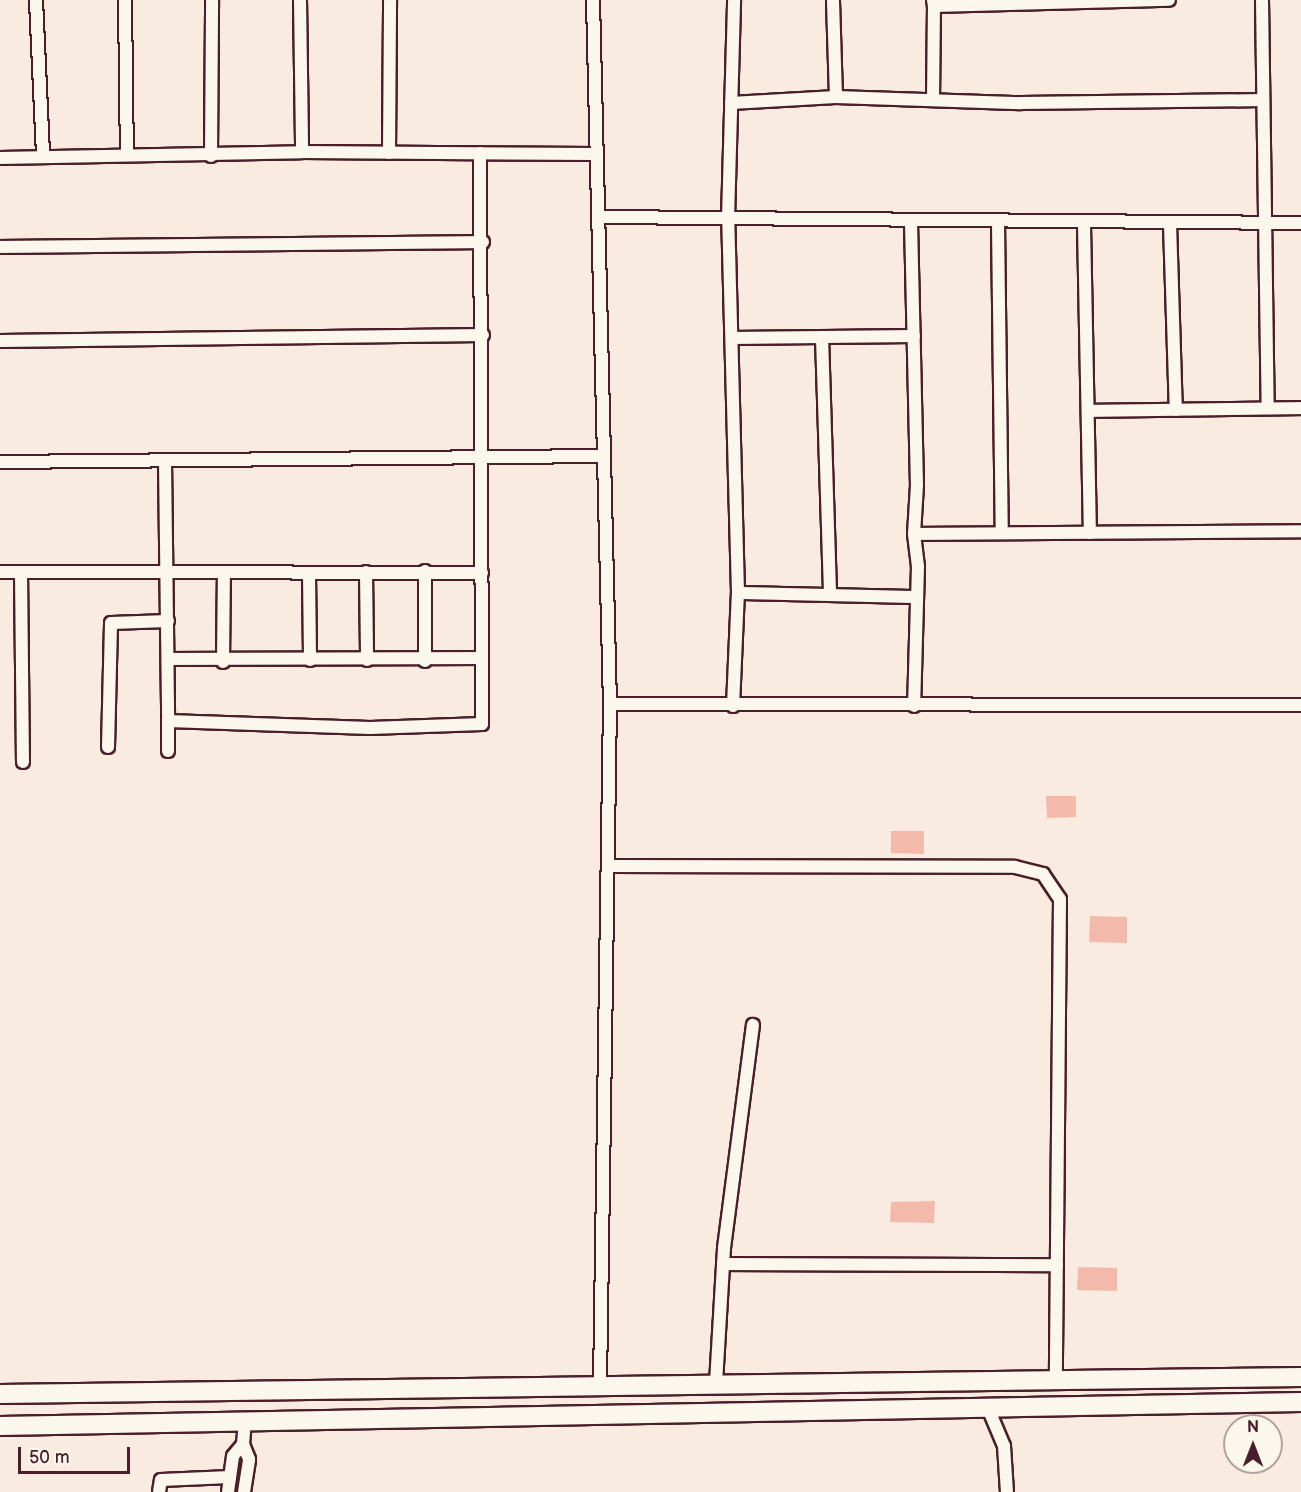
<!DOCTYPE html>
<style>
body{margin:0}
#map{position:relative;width:1301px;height:1492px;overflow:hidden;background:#f9ebdf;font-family:"Balsamiq Sans",sans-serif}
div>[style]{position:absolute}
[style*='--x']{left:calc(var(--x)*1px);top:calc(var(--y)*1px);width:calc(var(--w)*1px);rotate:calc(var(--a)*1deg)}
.building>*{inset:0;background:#f3baab}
.roads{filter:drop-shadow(2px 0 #4a1f2b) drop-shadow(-2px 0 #4a1f2b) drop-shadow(0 2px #4a1f2b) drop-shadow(0 -2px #4a1f2b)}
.street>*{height:12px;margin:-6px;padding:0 6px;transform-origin:6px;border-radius:6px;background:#fbf7ec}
.secondary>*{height:18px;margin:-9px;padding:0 9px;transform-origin:9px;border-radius:9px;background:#fbf7ec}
span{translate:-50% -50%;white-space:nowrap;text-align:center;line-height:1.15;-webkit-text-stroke:4.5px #fbf7ec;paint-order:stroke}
.north{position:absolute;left:1223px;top:1414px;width:60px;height:60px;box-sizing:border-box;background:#fbf7ec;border:2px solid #b4a19f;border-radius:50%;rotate:0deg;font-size:16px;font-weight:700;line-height:24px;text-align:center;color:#4a1f2b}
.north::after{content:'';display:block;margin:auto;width:21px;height:27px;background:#4a1f2b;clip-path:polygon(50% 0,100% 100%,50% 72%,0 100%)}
.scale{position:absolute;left:18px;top:1447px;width:112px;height:27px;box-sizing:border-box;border:3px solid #4a1f2b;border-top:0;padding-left:8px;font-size:18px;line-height:21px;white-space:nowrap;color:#4a1f2b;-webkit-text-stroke:4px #fbf7ec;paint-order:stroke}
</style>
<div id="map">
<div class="building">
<i style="clip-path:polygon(1046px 796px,1076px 796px,1076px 817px,1047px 818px)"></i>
<i style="clip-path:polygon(891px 831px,924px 831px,924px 854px,891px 853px)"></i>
<i style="clip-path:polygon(1090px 916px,1127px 917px,1127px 943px,1089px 942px)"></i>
<i style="clip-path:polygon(935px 1201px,934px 1223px,890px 1222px,891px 1202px)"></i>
<i style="clip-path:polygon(1078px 1267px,1117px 1268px,1117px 1291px,1077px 1290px)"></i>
</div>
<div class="roads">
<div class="street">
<i style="--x:36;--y:0;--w:155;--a:87.4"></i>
<i style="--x:125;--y:0;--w:155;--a:89.3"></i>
<i style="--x:300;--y:0;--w:152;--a:89.2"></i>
<i style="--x:593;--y:0;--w:704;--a:88.62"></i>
<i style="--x:610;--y:704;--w:691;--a:0.08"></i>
<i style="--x:933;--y:0;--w:6;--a:81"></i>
<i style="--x:934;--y:6;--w:235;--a:-1.5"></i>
<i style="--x:1262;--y:0;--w:408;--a:89.2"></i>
<i style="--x:836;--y:97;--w:185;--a:1.9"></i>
<i style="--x:1021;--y:103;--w:242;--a:-0.7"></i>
<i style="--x:933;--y:100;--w:94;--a:-89.4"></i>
<i style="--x:731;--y:103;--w:105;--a:-3.3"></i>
<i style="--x:836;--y:97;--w:97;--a:-91.8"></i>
<i style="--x:389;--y:153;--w:153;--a:-89.6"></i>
<i style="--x:211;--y:156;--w:156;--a:-89.6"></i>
<i style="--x:0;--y:158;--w:302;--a:-1.1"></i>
<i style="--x:302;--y:152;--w:294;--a:0.4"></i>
<i style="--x:598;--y:217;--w:703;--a:0.49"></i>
<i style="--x:911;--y:222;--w:263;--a:88.7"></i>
<i style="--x:917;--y:485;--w:49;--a:93.5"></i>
<i style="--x:914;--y:534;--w:32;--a:83"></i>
<i style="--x:918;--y:566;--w:140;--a:91.6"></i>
<i style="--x:998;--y:223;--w:310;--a:89.3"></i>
<i style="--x:1170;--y:224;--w:186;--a:88.2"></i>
<i style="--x:1084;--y:225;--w:308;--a:88.9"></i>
<i style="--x:0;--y:247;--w:483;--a:-0.6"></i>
<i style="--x:822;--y:337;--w:256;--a:88.2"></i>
<i style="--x:732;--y:338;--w:182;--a:-0.6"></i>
<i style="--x:0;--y:341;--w:483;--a:-0.7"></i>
<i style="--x:1088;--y:411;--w:213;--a:-0.8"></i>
<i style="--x:165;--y:461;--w:260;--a:89.3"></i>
<i style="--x:168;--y:721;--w:202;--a:2"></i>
<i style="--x:370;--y:728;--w:112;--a:-2"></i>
<i style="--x:482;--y:724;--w:571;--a:-90.2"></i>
<i style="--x:0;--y:462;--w:604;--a:-0.57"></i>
<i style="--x:914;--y:534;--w:387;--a:-0.4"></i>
<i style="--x:425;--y:571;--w:90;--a:90"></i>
<i style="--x:0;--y:572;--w:482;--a:0.1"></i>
<i style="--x:21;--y:572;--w:190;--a:89.4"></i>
<i style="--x:366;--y:572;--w:88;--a:89.3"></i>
<i style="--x:309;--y:574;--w:86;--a:89.3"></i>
<i style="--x:738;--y:593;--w:179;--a:1.3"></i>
<i style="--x:168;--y:659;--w:314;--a:-0.2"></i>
<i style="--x:223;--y:662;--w:89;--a:-89.4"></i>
<i style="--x:733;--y:706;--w:113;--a:-87.5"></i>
<i style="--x:738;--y:593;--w:374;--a:-91.5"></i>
<i style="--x:728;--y:219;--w:219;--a:-88.4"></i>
<i style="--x:108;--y:747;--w:124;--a:-88.6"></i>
<i style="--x:111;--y:623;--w:57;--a:-2"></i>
<i style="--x:168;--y:751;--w:30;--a:-90"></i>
<i style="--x:608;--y:866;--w:407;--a:0.1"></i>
<i style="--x:1015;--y:867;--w:29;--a:14"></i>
<i style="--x:1043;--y:874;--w:30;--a:56"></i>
<i style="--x:1060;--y:899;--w:481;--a:90.5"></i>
<i style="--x:723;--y:1264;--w:334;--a:0.2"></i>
<i style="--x:716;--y:1383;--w:135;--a:-86.6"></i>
<i style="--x:724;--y:1248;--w:225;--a:-82.6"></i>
<i style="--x:600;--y:1385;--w:681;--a:-89.16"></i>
<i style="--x:988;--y:1408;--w:41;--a:67.2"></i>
<i style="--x:1004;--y:1446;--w:46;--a:86.3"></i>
<i style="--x:159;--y:1492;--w:12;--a:-81"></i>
<i style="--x:161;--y:1480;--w:69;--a:-2.5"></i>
<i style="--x:228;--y:1492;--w:36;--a:-82"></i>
<i style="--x:233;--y:1456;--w:16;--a:-50"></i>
<i style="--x:244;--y:1492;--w:33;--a:-81"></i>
<i style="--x:249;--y:1459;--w:16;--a:-112"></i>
<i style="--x:243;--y:1444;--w:23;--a:-85"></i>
</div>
<div class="secondary">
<i style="--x:0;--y:1394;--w:1301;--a:-0.75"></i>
<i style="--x:0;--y:1426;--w:1301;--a:-1.06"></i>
</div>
</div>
<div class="north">N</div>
<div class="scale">50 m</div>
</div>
